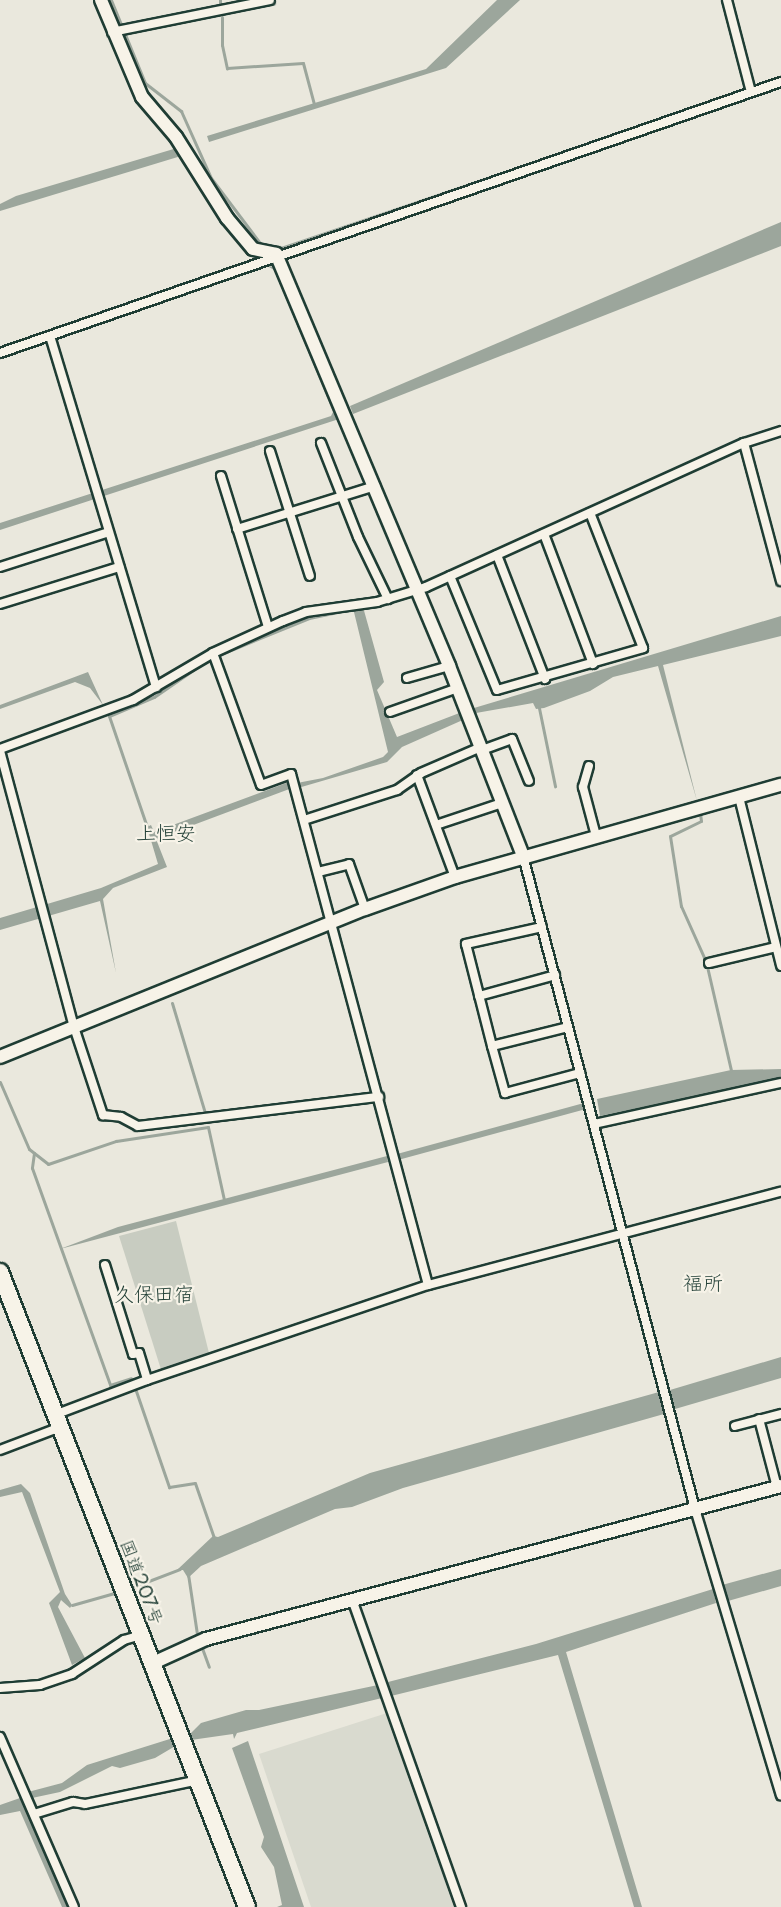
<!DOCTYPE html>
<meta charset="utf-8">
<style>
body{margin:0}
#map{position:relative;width:781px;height:1907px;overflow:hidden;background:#eae8dd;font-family:"Playpen Sans","Klee One",sans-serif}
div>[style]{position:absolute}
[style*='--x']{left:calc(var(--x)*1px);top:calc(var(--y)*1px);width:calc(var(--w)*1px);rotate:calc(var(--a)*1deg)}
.built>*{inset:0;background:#d9dacf}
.green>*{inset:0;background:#c8ccc1}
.water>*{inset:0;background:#9ca69c}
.stream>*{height:3px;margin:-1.5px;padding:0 1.5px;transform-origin:1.5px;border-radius:1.5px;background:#9ca69c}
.roads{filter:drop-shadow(2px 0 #1f3d34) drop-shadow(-2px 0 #1f3d34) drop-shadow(0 2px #1f3d34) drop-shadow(0 -2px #1f3d34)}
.street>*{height:8px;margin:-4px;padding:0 4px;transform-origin:4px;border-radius:4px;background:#f7f3e8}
.secondary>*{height:12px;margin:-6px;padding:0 6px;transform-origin:6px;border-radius:6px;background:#f7f3e8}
.highway>*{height:16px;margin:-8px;padding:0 8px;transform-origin:8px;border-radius:8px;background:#f7f3e8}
span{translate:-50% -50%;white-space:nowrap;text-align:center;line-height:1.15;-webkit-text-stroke:4.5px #f7f3e8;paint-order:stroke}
.street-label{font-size:18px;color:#1f3d34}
.neighbourhood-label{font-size:20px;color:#1f3d34}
</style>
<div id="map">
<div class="built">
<i style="clip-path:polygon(387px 1713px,455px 1907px,311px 1907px,259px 1754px)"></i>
</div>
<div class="green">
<i style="clip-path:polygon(176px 1221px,211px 1361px,164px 1379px,119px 1236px)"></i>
</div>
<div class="water">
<i style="clip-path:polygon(497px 0,520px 0,446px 68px,209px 142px,207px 136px,426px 69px)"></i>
<i style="clip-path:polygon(177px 148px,181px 156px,0 211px,0 204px,16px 196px)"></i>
<i style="clip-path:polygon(781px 222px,781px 246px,353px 414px,350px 406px)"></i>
<i style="clip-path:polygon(264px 264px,275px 268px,339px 419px,0 530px,0 523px,331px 416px,333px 412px,274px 270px)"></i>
<i style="clip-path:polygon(363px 607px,384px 682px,377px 690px,397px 737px,462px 712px,465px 719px,402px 747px,387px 762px,298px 788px,297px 783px,323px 778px,383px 757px,388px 752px,353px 608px)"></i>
<i style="clip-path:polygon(781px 616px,781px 636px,663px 665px,697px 801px,658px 666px,613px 677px,590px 691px,544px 708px,536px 709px,533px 703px,476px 713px,474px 708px)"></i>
<i style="clip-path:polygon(88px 672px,103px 705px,90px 688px,75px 682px,0 709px,0 705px)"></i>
<i style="clip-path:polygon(289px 782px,292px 788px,156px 839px,167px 867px,113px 888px,103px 899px,116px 973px,100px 901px,0 930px,0 918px,101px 888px,158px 864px,147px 827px,151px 825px,154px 832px)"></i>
<i style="clip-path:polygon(781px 1069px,781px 1078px,600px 1116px,597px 1099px,731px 1070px)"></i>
<i style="clip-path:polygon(584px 1103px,586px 1109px,398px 1160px,397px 1154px)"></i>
<i style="clip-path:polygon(387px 1156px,388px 1162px,60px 1249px,118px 1227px)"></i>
<i style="clip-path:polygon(781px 1357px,781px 1378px,675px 1409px,670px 1390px)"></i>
<i style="clip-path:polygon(659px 1392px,664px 1414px,403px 1488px,352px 1507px,335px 1509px,201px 1566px,188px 1578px,183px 1570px,177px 1570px,213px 1536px,218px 1537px,370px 1473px)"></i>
<i style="clip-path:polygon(21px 1484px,30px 1493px,65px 1594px,72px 1605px,70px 1608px,61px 1600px,58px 1607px,85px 1658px,72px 1665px,49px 1603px,60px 1592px,22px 1492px,0 1497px,0 1490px)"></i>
<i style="clip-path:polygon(781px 1569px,781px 1586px,728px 1601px,722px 1585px)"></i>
<i style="clip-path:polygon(713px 1589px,716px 1603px,566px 1652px,642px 1907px,634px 1907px,558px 1655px,391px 1696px,388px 1682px,536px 1644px)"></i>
<i style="clip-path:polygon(378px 1685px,382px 1698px,237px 1733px,234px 1739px,233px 1734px,191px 1740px,189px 1735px,201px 1723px,246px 1710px,259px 1710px)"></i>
<i style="clip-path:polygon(173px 1738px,177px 1745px,155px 1758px,120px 1768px,112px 1766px,60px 1792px,32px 1798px,28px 1792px,62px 1783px,87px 1765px)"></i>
<i style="clip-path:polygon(248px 1741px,304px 1907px,277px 1907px,282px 1905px,274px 1867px,261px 1847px,264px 1837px,232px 1748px)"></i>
<i style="clip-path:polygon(20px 1798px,25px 1805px,67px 1907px,62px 1907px,20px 1811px,0 1815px,0 1805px)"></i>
</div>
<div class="stream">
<i style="--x:111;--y:0;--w:90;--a:67.7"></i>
<i style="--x:145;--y:83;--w:46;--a:37.9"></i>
<i style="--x:181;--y:111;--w:73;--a:65.9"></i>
<i style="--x:211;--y:178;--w:86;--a:53"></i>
<i style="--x:220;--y:0;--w:5;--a:90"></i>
<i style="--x:222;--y:17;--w:28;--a:90"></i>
<i style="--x:222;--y:45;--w:24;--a:78"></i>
<i style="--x:227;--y:68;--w:76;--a:-3.8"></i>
<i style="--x:303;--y:63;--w:42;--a:75"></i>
<i style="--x:275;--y:250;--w:467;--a:-18.7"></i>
<i style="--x:221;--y:654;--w:95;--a:-22.2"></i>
<i style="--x:309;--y:618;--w:29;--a:-12"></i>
<i style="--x:539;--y:708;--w:80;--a:78.4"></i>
<i style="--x:700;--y:813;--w:8;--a:83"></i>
<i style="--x:701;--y:821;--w:34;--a:154"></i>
<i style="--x:670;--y:836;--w:71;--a:81.1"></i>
<i style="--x:681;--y:906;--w:61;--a:65.9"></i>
<i style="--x:706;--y:962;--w:111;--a:77"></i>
<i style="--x:147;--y:827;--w:117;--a:-108.9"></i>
<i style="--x:109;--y:716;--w:49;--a:-22.9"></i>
<i style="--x:154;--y:697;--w:55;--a:-34.6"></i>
<i style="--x:172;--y:1003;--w:115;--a:73.3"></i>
<i style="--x:0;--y:1082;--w:73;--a:66.6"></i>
<i style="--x:29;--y:1149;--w:24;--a:38"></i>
<i style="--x:48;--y:1164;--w:72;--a:-18.7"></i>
<i style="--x:116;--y:1141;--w:93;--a:-8.7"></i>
<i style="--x:208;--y:1127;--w:75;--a:77.6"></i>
<i style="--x:34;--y:1153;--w:15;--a:98"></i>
<i style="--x:32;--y:1168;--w:231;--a:70.2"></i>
<i style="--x:110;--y:1385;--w:22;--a:-18"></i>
<i style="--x:136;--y:1391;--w:102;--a:71"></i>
<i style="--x:169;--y:1487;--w:26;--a:-9"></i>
<i style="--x:195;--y:1483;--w:58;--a:70.9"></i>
<i style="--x:188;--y:1574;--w:61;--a:81.5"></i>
<i style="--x:133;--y:1587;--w:50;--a:-21"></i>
<i style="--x:72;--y:1605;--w:44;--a:-15.9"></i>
<i style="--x:202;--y:1648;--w:20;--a:70"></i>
</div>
<div class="roads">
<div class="street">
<i style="--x:727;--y:0;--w:95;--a:75.4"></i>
<i style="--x:112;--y:32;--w:161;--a:-11.4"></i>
<i style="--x:50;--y:336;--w:367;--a:73.2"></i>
<i style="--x:0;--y:353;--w:827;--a:-19.14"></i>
<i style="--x:321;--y:443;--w:101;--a:68.5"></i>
<i style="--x:358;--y:537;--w:69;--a:64.2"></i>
<i style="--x:744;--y:443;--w:143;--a:75"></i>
<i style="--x:270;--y:451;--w:131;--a:72.3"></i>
<i style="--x:221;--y:476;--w:158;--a:72.7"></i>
<i style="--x:237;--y:529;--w:145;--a:-17.3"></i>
<i style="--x:544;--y:534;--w:139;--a:69.3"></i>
<i style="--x:497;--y:555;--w:133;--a:68.8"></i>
<i style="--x:0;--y:567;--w:114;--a:-17.8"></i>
<i style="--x:450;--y:576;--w:123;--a:67.6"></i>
<i style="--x:497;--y:690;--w:152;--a:-16"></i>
<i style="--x:643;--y:648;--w:145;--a:-111.4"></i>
<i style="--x:0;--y:604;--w:125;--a:-17.3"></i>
<i style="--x:213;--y:653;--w:140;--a:70"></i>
<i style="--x:261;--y:785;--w:32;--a:-20"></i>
<i style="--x:291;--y:774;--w:529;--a:74.99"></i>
<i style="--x:407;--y:678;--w:44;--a:-15.9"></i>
<i style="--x:390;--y:712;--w:72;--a:-19.4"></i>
<i style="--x:0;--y:749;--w:142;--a:-20.2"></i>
<i style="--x:133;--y:700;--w:93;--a:-30.4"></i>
<i style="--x:213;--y:653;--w:77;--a:-24.6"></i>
<i style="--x:283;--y:621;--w:25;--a:-21"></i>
<i style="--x:306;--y:612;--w:72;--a:-8"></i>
<i style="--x:377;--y:602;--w:51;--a:-17"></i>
<i style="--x:426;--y:587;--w:349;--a:-24.4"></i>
<i style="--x:744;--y:443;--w:39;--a:-18"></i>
<i style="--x:482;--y:750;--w:32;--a:-20"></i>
<i style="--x:512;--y:739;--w:45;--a:68"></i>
<i style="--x:0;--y:751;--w:286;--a:75"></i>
<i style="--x:74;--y:1027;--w:93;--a:71.8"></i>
<i style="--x:103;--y:1115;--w:18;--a:6"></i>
<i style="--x:121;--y:1117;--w:19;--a:28"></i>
<i style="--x:138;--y:1126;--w:243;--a:-6.9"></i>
<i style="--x:589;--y:766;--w:22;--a:106"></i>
<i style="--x:583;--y:787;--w:51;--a:75.1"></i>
<i style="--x:417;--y:775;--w:109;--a:69.6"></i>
<i style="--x:739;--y:797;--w:174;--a:76"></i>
<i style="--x:304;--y:820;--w:98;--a:-17.9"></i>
<i style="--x:397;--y:790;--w:29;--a:-35"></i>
<i style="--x:421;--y:773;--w:65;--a:-23.4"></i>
<i style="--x:436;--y:825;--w:70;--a:-18.4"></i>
<i style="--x:523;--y:856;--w:675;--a:75.24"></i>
<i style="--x:695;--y:1509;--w:299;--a:73.3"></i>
<i style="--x:318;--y:872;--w:32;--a:-14"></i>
<i style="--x:349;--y:864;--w:48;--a:70.4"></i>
<i style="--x:542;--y:927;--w:78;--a:167.4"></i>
<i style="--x:466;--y:944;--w:105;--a:75.7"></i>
<i style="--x:492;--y:1046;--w:49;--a:74.5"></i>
<i style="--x:505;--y:1093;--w:78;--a:-14.9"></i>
<i style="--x:709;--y:963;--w:69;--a:-13.4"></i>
<i style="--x:479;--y:996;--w:79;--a:-15.4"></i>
<i style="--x:492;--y:1046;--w:78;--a:-14"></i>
<i style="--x:594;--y:1124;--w:191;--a:-12.4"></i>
<i style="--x:105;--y:1265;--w:93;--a:72.5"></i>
<i style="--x:133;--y:1354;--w:6;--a:-9"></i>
<i style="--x:139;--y:1353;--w:28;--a:73"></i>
<i style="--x:57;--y:1414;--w:96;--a:-20.7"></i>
<i style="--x:147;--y:1380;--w:297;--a:-18.7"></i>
<i style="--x:428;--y:1285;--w:365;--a:-14.8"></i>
<i style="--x:759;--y:1419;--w:70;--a:75.2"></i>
<i style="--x:735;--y:1426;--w:48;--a:-14.6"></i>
<i style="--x:0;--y:1450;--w:65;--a:-20.7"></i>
<i style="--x:353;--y:1602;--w:324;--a:70.5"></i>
<i style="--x:0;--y:1688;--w:40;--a:-4.3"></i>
<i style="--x:40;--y:1685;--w:34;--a:-19"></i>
<i style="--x:72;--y:1674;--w:62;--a:-33.2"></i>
<i style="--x:124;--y:1640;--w:19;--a:-16"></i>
<i style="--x:0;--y:1737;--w:185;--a:66.5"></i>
<i style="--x:34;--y:1814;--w:41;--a:-17.1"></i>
<i style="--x:73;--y:1802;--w:12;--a:9"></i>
<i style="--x:85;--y:1804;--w:116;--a:-11.9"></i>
</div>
<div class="secondary">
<i style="--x:101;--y:0;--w:105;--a:67.1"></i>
<i style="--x:142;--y:97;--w:52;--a:49.6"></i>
<i style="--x:176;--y:137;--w:96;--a:57.8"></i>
<i style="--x:227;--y:218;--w:40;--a:50"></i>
<i style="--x:253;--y:249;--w:24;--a:12"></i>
<i style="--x:276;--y:254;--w:447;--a:67.2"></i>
<i style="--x:449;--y:666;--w:204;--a:68.7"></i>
<i style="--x:0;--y:1057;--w:394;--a:-22.1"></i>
<i style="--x:365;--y:909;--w:96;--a:-19.6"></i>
<i style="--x:455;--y:877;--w:339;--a:-15.8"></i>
<i style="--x:153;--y:1663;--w:58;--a:-24.4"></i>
<i style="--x:206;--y:1639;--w:595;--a:-14.9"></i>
</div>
<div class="highway">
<i style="--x:0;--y:1272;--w:681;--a:68.75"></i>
</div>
</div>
<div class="street-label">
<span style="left:142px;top:1582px;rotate:69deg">国道207号</span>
</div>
<div class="neighbourhood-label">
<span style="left:166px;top:832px">上恒安</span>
<span style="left:703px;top:1282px">福所</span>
<span style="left:154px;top:1293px">久保田宿</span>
</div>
</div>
